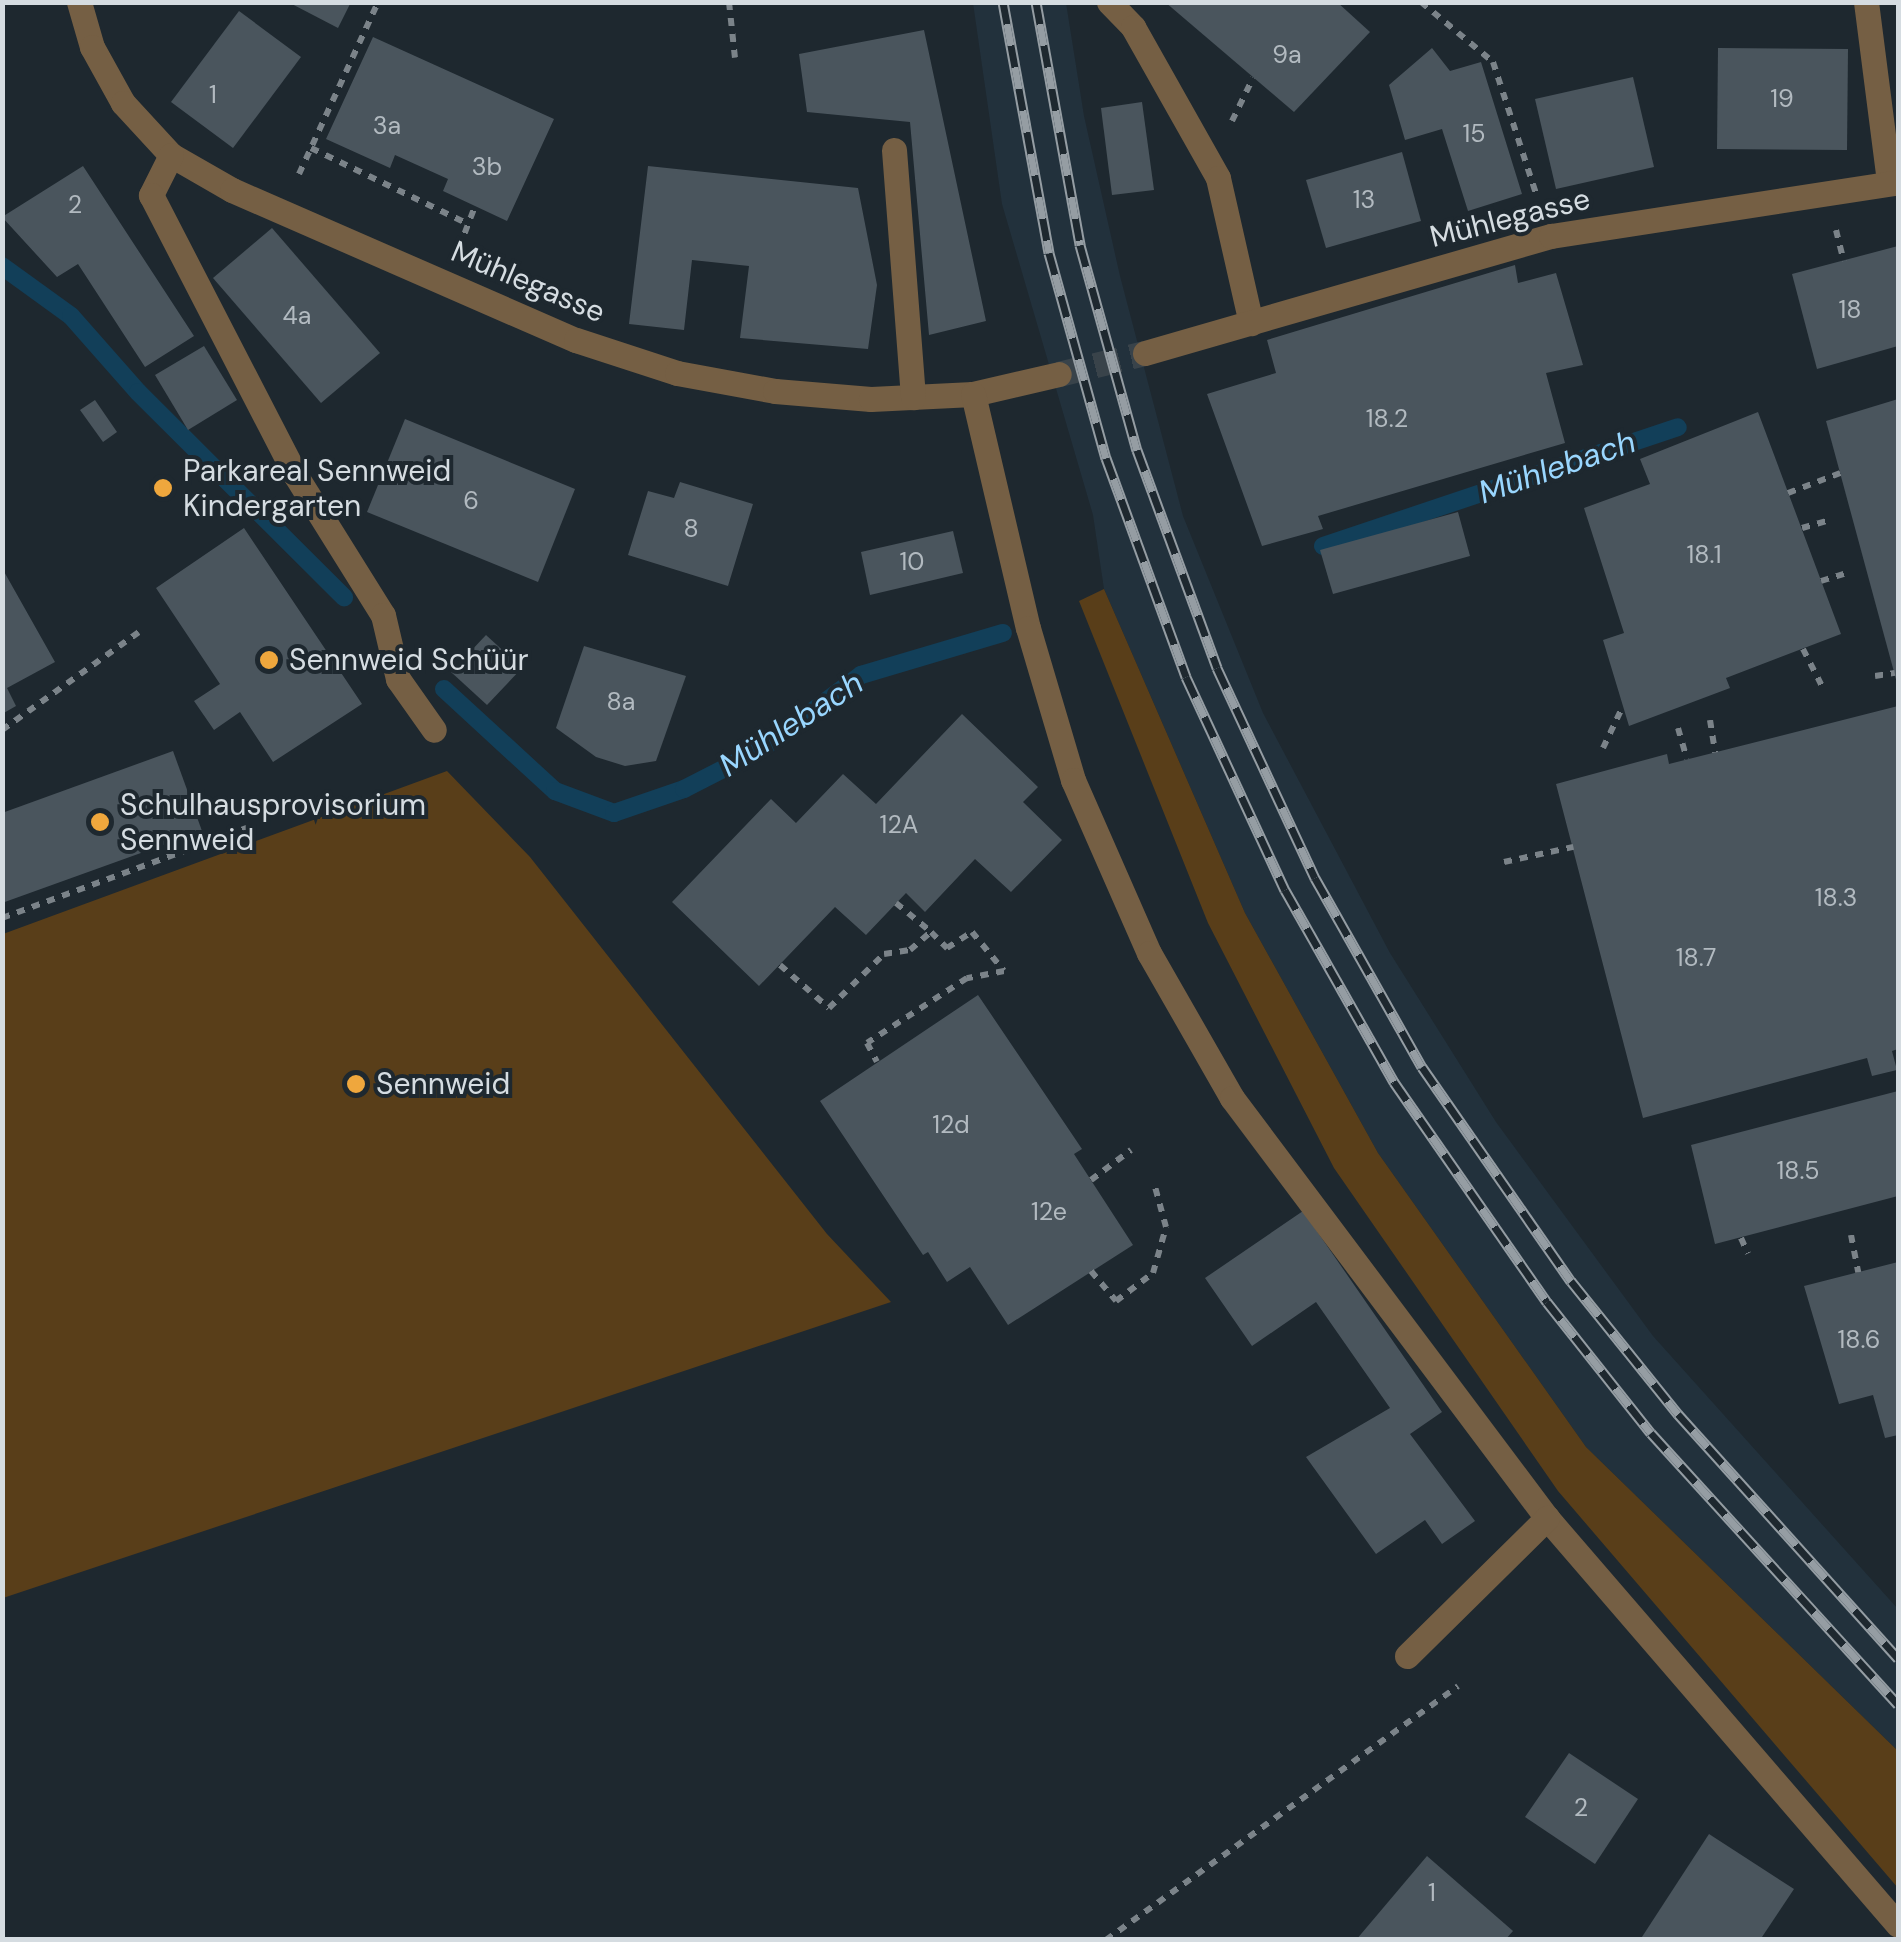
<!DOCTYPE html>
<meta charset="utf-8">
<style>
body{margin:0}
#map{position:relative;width:1901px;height:1942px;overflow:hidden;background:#1e282f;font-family:"DM Sans",sans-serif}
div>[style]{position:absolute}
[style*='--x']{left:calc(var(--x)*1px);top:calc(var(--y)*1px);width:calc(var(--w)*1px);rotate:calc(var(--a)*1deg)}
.built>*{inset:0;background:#22313c}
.green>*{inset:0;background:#593e19}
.stream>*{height:18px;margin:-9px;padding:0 9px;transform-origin:9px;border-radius:9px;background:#123f59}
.building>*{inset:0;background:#4a555d}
.minor-tunnel>*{height:25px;margin-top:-12.5px;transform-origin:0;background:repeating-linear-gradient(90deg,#39434a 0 25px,transparent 0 37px)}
.path>*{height:6px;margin-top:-3px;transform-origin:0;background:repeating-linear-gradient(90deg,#7b8389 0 8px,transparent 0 16px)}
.minor>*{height:25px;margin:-12.5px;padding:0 12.5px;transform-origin:12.5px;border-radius:12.5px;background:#755f44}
.rail>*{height:11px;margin-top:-5.5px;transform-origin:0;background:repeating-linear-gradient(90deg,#1e282f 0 22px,#959da3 0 44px);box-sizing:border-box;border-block:2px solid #959da3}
.dots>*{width:28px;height:28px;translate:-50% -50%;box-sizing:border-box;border:5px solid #1e282f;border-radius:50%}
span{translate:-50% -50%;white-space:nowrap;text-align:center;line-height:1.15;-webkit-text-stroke:8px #1e282f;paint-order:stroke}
.number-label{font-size:25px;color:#b2bac0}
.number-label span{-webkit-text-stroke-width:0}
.street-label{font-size:30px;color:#d5dce1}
.poi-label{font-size:30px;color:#d5dce1}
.left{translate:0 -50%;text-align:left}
.water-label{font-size:32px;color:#99d6fe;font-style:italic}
.frame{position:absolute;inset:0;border:5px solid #d5dce1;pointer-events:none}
</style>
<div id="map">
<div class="built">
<i style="clip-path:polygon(973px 3px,1066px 3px,1084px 116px,1120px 276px,1183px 516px,1263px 713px,1390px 953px,1496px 1122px,1653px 1336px,1898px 1609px,1898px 1751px,1586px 1447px,1378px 1153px,1245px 913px,1104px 589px,1093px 515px,1002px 204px)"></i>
</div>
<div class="green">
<i style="clip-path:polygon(1104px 589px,1245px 913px,1378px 1153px,1586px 1447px,1898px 1751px,1898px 1888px,1558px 1491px,1334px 1168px,1208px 923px,1079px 601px)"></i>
<i style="clip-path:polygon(447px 771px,530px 857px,827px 1234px,891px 1302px,3px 1598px,3px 934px)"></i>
</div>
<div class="stream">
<i style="--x:2;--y:266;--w:85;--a:35.9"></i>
<i style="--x:71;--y:316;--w:101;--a:48.6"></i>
<i style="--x:138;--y:392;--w:291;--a:44.9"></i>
<i style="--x:1323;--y:546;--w:374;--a:-18.5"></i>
<i style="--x:444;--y:689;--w:151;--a:42.6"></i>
<i style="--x:555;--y:791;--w:63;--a:20.4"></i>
<i style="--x:614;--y:813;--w:74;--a:-18.9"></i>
<i style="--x:684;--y:789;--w:88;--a:-27.1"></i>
<i style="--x:762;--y:749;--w:124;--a:-36.8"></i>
<i style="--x:861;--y:675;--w:148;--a:-16.5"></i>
</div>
<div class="building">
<i style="clip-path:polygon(288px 2px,351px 2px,338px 28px)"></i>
<i style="clip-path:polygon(1165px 2px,1337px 2px,1370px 32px,1294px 112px)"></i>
<i style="clip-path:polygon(239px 11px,301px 57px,233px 148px,171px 102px)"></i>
<i style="clip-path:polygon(924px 30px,986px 321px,929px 335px,910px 122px,807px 112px,799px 54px)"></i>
<i style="clip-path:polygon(373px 37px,554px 119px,507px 221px,443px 191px,448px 179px,395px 155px,390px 168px,326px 139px)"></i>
<i style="clip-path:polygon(1432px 48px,1450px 71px,1481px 62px,1522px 194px,1468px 211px,1442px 129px,1405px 140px,1389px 85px)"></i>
<i style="clip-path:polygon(1718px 48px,1848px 49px,1847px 150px,1717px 149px)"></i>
<i style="clip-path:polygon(1633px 77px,1654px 167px,1556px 189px,1535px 99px)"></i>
<i style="clip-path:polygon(1142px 102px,1154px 190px,1112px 195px,1101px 108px)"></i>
<i style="clip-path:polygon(1402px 152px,1421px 221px,1326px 248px,1306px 180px)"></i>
<i style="clip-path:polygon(83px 166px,194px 336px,145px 367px,78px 264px,57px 277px,2px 217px)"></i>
<i style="clip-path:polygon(648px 166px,858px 188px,877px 285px,868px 349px,740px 338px,749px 266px,692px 260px,684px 330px,629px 324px)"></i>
<i style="clip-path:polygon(272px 228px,380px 353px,321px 403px,213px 278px)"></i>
<i style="clip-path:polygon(1898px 246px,1898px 346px,1817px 369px,1792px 274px)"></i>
<i style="clip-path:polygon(1515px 265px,1518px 283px,1556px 273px,1583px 365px,1546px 373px,1565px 443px,1318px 516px,1323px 529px,1262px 546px,1207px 394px,1276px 373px,1267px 340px)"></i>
<i style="clip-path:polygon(204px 346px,237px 400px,188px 430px,155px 375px)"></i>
<i style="clip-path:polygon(1898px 399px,1898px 682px,1897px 683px,1826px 421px)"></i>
<i style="clip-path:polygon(95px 400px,117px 432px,103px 442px,80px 410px)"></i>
<i style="clip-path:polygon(1758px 412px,1841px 634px,1726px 678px,1730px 688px,1629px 726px,1603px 640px,1624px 633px,1584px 508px,1650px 484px,1640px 459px)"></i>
<i style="clip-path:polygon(405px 419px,575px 489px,538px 582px,367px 512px)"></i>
<i style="clip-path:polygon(680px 482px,753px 504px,728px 586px,628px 555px,648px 491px,674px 498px)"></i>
<i style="clip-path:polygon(1458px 512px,1470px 556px,1333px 594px,1320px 550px)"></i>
<i style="clip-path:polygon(244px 528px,362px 704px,273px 762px,240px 712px,214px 730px,194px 701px,220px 684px,156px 588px)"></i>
<i style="clip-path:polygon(953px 531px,963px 573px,870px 595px,861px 552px)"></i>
<i style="clip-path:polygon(2px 568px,55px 662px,7px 688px,16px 706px,2px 714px)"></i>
<i style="clip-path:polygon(486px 635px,522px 668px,487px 705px,451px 672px)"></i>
<i style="clip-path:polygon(584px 646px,686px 676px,656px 761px,625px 766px,596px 757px,556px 728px)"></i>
<i style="clip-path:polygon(1898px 706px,1898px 1049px,1892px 1051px,1897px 1070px,1872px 1076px,1867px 1058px,1643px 1118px,1556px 784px,1667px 754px,1669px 764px)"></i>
<i style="clip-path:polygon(962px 714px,1038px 787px,1023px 802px,1062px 840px,1011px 892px,975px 859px,925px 912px,906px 893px,866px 935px,835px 907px,759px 986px,672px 902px,771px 799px,796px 823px,843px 774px,876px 804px)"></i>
<i style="clip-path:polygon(173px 751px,202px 831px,2px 903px,2px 813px)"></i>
<i style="clip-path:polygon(978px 995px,1082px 1149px,1074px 1154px,1133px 1245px,1008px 1325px,970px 1267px,947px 1282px,928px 1252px,923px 1255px,820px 1101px)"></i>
<i style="clip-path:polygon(1898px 1091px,1898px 1196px,1715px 1244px,1691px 1145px)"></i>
<i style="clip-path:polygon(1303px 1211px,1442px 1412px,1410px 1434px,1475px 1521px,1442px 1544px,1425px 1520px,1376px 1554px,1306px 1457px,1390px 1408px,1316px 1302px,1252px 1346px,1205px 1278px)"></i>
<i style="clip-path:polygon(1898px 1262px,1898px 1435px,1885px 1438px,1873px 1395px,1839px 1404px,1804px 1286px)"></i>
<i style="clip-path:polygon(1569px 1753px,1638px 1799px,1595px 1864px,1525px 1817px)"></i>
<i style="clip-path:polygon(1709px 1834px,1794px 1889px,1760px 1940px,1640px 1940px)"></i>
<i style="clip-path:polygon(1427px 1856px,1513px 1931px,1505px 1940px,1356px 1940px)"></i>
</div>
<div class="minor-tunnel">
<i style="--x:1059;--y:374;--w:89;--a:-13.7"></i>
</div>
<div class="path">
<i style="--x:729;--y:2;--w:56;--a:83.9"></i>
<i style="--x:1421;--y:2;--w:94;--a:39.8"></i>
<i style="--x:1493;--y:62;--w:142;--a:71.9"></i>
<i style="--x:1232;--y:121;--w:48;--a:-64"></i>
<i style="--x:311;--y:148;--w:174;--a:25.8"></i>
<i style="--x:299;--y:174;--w:189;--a:-65.3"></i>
<i style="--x:1836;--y:230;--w:32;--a:76"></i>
<i style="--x:459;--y:248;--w:45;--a:-69.1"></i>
<i style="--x:1788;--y:493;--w:56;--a:-21"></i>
<i style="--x:1802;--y:528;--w:26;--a:-16"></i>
<i style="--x:1821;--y:581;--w:24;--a:-17"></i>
<i style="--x:1803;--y:649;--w:46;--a:62.9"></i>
<i style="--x:1875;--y:676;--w:20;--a:-9"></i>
<i style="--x:1710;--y:720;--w:33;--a:81"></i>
<i style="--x:1678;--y:728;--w:32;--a:74"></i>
<i style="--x:2;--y:730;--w:168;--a:-35.6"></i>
<i style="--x:1603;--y:748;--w:47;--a:-64.5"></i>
<i style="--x:1504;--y:862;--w:71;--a:-12.3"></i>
<i style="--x:896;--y:903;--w:45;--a:39.6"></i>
<i style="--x:2;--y:918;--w:261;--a:-20.2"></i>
<i style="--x:780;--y:965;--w:65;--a:41.3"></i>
<i style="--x:829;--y:1008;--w:77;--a:-44.5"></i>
<i style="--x:884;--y:954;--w:26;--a:-9"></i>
<i style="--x:910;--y:950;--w:28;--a:-41"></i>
<i style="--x:931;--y:932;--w:23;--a:45"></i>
<i style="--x:947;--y:948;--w:30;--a:-33"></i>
<i style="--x:972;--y:932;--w:50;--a:50.6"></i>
<i style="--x:1004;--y:971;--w:38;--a:169"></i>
<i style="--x:967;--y:978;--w:119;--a:147"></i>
<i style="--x:867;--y:1043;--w:21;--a:62"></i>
<i style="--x:1091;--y:1180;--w:50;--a:-36.9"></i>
<i style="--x:1851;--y:1235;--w:38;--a:79"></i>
<i style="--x:1741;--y:1238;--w:17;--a:66"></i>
<i style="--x:1091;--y:1271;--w:39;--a:50"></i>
<i style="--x:1116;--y:1301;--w:46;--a:-37.1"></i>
<i style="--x:1153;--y:1273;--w:48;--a:-74.2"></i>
<i style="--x:1166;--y:1227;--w:46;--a:-105.3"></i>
<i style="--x:1106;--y:1940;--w:434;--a:-35.8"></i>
</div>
<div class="minor">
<i style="--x:79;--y:2;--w:47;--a:73.9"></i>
<i style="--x:92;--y:47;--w:64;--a:61"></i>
<i style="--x:123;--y:103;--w:71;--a:47.3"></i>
<i style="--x:171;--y:155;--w:70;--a:29.8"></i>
<i style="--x:232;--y:190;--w:375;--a:23.6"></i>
<i style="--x:576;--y:340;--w:106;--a:18.1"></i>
<i style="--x:677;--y:373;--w:100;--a:10.4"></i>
<i style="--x:775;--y:391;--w:96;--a:4.8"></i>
<i style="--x:871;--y:399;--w:102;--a:-2.8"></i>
<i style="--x:973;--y:394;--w:88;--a:-13.1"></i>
<i style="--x:1109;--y:2;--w:35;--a:46"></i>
<i style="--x:1133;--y:27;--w:173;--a:60.6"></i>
<i style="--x:1218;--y:178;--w:149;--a:77.2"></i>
<i style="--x:1866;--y:2;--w:181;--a:82.7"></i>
<i style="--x:894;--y:150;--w:248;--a:85.6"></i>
<i style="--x:171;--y:155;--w:45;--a:116.6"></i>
<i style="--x:151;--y:195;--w:316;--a:62.7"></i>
<i style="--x:296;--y:476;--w:164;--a:58"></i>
<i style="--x:383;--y:615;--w:66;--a:76.8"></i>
<i style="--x:398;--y:679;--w:62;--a:54.8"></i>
<i style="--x:1145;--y:353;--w:423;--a:-16.1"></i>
<i style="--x:1551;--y:236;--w:351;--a:-8.8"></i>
<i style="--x:973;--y:394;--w:240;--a:76.8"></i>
<i style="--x:1028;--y:628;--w:159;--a:73.5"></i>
<i style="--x:1073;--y:780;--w:189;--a:66.3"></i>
<i style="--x:1149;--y:953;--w:167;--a:60.2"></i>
<i style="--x:1232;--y:1098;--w:525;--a:53.13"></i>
<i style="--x:1547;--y:1518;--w:537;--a:49.23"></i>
<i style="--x:1407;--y:1656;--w:197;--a:-44.6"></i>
</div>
<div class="rail">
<i style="--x:1003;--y:2;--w:255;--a:79.6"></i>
<i style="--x:1049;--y:253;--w:213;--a:74.5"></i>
<i style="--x:1106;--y:458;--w:233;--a:69.9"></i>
<i style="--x:1186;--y:677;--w:235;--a:65.1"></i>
<i style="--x:1285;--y:890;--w:221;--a:60.4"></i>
<i style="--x:1394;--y:1082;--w:268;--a:55.2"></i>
<i style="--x:1547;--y:1302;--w:167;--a:51.6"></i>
<i style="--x:1651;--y:1433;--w:367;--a:47.7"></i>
<i style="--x:1036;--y:2;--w:247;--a:79.7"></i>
<i style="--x:1080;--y:245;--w:213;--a:74.5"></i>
<i style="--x:1137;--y:450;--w:232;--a:69.8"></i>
<i style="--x:1217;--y:668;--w:232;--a:65"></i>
<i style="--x:1315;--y:878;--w:217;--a:60.5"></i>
<i style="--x:1422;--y:1067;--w:261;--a:55.2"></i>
<i style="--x:1571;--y:1281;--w:171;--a:51.2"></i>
<i style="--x:1678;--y:1414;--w:329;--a:48"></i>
</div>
<div class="dots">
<i style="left:163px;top:488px;background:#efa73d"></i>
<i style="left:269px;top:660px;background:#efa73d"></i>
<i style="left:100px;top:822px;background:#efa73d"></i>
<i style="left:356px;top:1084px;background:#efa73d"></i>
</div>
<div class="number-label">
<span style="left:1287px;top:55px">9a</span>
<span style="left:213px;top:95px">1</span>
<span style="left:1782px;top:99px">19</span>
<span style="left:387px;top:126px">3a</span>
<span style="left:1474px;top:134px">15</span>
<span style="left:487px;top:167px">3b</span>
<span style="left:1364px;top:200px">13</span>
<span style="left:75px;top:205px">2</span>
<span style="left:1850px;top:310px">18</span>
<span style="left:297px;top:316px">4a</span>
<span style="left:1387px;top:419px">18.2</span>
<span style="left:471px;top:501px">6</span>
<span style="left:691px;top:529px">8</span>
<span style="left:1704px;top:555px">18.1</span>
<span style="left:912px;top:562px">10</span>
<span style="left:621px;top:702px">8a</span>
<span style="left:899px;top:825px">12A</span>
<span style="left:1836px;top:898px">18.3</span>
<span style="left:1696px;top:958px">18.7</span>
<span style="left:951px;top:1125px">12d</span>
<span style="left:1798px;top:1171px">18.5</span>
<span style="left:1049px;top:1212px">12e</span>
<span style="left:1859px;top:1340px">18.6</span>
<span style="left:1581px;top:1808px">2</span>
<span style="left:1432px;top:1893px">1</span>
</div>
<div class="street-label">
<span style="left:1510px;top:218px;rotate:-14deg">Mühlegasse</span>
<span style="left:528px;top:282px;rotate:23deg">Mühlegasse</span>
</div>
<div class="poi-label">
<span class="left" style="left:183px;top:488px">Parkareal Sennweid<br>Kindergarten</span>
<span class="left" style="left:289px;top:660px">Sennweid Schüür</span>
<span class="left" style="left:120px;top:822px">Schulhausprovisorium<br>Sennweid</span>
<span class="left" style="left:376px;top:1084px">Sennweid</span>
</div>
<div class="water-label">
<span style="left:1557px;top:467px;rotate:-19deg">Mühlebach</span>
<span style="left:791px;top:724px;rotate:-33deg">Mühlebach</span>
</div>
<div class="frame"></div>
</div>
